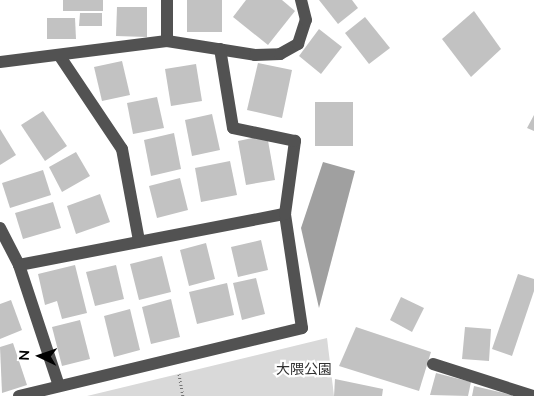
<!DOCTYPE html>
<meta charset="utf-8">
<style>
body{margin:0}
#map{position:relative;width:534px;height:396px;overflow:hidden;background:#fff;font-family:"Nunito Sans","Noto Sans JP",sans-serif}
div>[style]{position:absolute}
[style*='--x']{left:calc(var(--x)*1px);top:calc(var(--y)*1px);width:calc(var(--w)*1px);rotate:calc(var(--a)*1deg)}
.green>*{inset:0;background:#d9d9d9}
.water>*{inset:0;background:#a0a0a0}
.building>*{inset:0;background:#c2c2c2}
.path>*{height:3px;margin-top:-1.5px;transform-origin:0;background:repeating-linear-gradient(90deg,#747474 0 1px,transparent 0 3.5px)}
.minor>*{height:12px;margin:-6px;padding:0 6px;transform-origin:6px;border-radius:6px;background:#525252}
span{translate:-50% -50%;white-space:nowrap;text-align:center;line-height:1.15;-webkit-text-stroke:4.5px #fff;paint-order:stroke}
.park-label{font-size:14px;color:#303030}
.north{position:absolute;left:15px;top:331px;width:50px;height:50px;-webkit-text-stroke:4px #fff;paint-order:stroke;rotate:273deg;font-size:14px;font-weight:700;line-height:20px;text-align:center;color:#000}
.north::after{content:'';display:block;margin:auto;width:18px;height:22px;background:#000;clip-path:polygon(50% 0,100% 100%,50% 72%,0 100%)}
</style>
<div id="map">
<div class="green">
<i style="clip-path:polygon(327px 338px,334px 396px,87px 396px)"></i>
</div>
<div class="water">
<i style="clip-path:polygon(323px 162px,355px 171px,319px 308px,301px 228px)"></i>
</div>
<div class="building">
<i style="clip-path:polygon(63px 0,103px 0,103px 11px,63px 11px)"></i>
<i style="clip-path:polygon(187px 0,222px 0,222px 32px,187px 32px)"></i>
<i style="clip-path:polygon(246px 0,282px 0,295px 11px,268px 45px,233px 17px)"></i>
<i style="clip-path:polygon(319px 0,352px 0,358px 8px,338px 24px)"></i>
<i style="clip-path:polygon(117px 7px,147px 7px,147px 37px,116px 36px)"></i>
<i style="clip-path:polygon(474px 11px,501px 49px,471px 77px,442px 39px)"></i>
<i style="clip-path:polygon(80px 13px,102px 13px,102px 26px,79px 26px)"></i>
<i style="clip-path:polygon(365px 17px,390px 48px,369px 64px,345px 33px)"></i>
<i style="clip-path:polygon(47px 18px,75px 18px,76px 39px,47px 39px)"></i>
<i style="clip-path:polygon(319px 29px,342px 47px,321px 74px,299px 56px)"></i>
<i style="clip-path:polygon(122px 61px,130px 95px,102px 101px,94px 67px)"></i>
<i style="clip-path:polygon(258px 63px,292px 70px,282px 118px,247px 110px)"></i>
<i style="clip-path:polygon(196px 64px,202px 101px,171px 106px,165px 69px)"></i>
<i style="clip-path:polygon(157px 97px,164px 128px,133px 134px,127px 103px)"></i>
<i style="clip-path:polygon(315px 102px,353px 102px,353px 146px,315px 146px)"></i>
<i style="clip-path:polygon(43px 111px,67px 146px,45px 161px,21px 125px)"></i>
<i style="clip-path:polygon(212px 114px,220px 150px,192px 156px,185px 120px)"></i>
<i style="clip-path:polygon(534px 115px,534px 131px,527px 128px)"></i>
<i style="clip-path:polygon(0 129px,16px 155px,0 165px)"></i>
<i style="clip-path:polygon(174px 133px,181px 169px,151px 176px,144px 140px)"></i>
<i style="clip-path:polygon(267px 135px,275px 180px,246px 185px,238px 141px)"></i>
<i style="clip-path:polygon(76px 152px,90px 176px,62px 192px,49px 167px)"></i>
<i style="clip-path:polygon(230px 161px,237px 195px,201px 202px,195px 168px)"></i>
<i style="clip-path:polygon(43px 170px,51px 195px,10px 208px,2px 183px)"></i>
<i style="clip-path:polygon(180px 178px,188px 210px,157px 218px,149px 186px)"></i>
<i style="clip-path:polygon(100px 194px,110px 222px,76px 234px,67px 206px)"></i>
<i style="clip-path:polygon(53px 202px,61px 228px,23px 239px,15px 213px)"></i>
<i style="clip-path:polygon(261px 240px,268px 270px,238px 277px,231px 247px)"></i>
<i style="clip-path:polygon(206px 243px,215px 279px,189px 286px,180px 250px)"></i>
<i style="clip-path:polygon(162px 256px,171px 292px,139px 300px,130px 264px)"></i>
<i style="clip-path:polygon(75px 265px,87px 313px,62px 319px,57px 301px,45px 305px,38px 274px)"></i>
<i style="clip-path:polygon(116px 265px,124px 299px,95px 306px,86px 272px)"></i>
<i style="clip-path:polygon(518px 274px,534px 279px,534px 291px,512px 356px,492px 349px)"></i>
<i style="clip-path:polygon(256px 278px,265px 314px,242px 320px,233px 283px)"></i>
<i style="clip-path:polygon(227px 283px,234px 315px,197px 324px,189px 292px)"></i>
<i style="clip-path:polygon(401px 297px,424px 308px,412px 332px,390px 320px)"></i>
<i style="clip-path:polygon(171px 299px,180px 337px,151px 344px,142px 307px)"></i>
<i style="clip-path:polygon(11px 300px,22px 330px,0 339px,0 304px)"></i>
<i style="clip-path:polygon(130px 309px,140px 350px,114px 357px,104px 316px)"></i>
<i style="clip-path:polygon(80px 320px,90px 359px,62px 366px,52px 327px)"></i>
<i style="clip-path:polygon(356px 327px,431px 352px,419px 391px,339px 366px)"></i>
<i style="clip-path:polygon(465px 327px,491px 329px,489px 361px,462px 359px)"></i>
<i style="clip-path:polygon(13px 343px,27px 385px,2px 393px,0 347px)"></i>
<i style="clip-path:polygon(436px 373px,471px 382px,468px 396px,430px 395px)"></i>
<i style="clip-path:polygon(335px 379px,383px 389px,382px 396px,334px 396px)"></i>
<i style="clip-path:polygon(474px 386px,512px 395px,512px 396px,472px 396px)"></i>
</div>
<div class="path">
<i style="--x:179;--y:374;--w:22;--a:80"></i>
</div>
<div class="minor">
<i style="--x:167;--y:0;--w:41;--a:90"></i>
<i style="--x:59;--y:55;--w:113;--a:56.2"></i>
<i style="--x:122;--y:149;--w:94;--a:79.5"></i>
<i style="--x:0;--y:62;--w:168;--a:-7.2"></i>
<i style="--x:167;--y:41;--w:89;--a:9"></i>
<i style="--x:255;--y:55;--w:25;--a:-2"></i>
<i style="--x:280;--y:54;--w:21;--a:-29"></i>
<i style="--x:298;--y:44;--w:25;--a:-72"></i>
<i style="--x:306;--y:20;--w:21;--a:-104"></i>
<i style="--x:0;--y:228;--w:42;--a:62.8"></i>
<i style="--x:19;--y:265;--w:127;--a:71.7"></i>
<i style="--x:19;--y:265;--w:271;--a:-10.9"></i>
<i style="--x:433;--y:364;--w:105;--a:17.7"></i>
<i style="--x:19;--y:396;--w:291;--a:-13.5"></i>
<i style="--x:302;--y:328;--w:115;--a:-98.5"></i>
<i style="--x:285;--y:214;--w:74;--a:-82.2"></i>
<i style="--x:295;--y:141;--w:63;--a:-168.2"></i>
<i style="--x:233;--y:128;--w:80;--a:-99.3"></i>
</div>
<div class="park-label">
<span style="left:304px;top:370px">大隈公園</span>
</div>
<div class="north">N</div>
</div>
